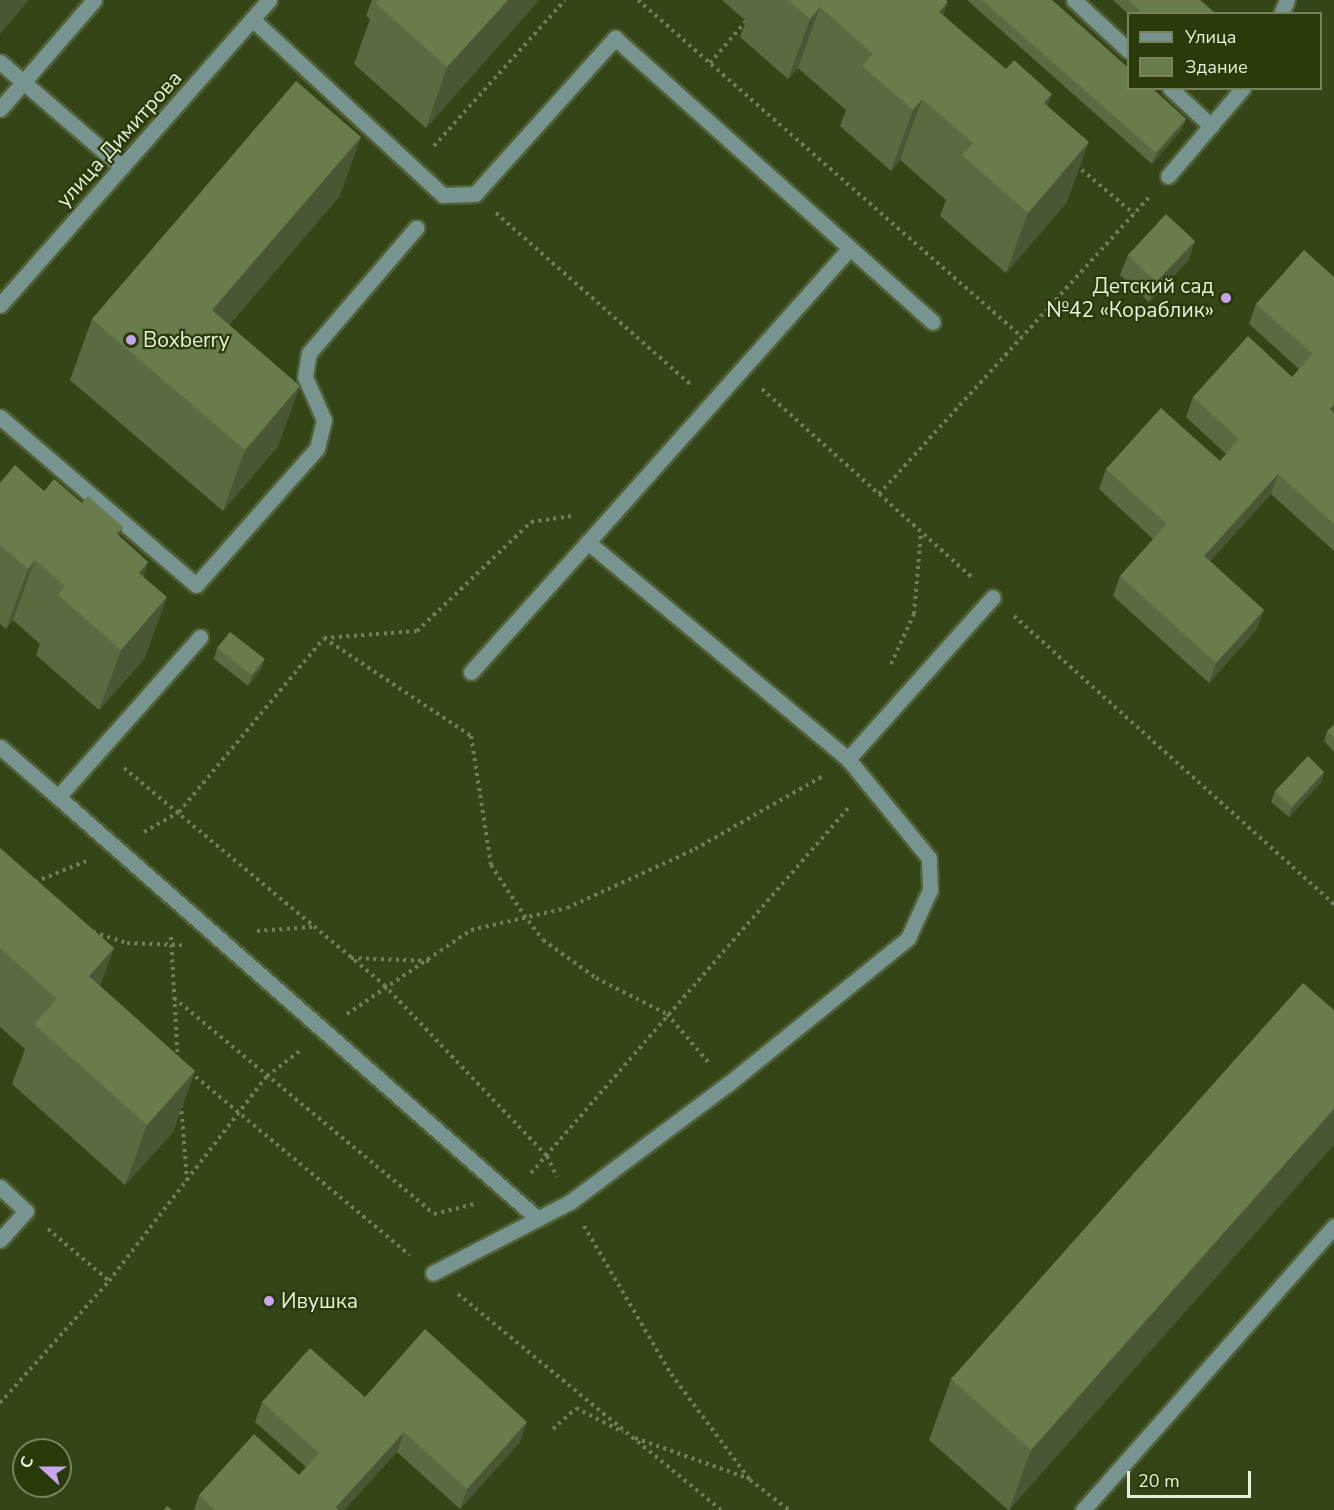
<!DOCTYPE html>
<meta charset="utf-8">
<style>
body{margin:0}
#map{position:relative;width:1334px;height:1510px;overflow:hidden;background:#344517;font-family:"Nunito Sans",sans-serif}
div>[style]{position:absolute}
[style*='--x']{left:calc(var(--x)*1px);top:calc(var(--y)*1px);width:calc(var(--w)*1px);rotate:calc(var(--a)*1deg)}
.path>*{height:4px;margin-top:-2px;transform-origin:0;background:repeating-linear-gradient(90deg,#718059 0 3px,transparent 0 7.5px)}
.roads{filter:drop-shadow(2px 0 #506136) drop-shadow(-2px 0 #506136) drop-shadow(0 2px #506136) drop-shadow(0 -2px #506136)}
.minor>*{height:15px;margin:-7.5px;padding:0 7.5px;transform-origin:7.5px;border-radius:7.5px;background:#779490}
.wall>*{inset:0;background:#5a6b41}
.shaded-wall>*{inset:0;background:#4a5735}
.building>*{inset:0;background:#697c4c}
.dots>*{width:16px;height:16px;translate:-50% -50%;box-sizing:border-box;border:3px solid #2a3a0b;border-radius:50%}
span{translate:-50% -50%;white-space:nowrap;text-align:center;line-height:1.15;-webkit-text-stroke:4.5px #2a3a0b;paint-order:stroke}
.street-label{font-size:21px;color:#e6f2d8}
.poi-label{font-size:21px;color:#e6f2d8}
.right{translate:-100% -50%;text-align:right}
.left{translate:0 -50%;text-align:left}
.legend{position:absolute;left:1127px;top:12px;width:195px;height:78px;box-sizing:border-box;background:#2a3a0b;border:2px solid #75845d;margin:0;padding:8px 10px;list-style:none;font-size:18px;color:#e6f2d8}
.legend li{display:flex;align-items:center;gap:12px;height:30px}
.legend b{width:30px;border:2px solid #75845d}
.north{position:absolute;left:12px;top:1438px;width:60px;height:60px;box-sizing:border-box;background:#2a3a0b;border:2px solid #75845d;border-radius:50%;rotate:291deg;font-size:16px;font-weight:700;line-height:24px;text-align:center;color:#e6f2d8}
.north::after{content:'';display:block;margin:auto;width:21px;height:27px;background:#c9a5ee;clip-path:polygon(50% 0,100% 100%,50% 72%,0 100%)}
.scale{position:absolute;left:1127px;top:1471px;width:124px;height:27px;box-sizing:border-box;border:3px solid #e6f2d8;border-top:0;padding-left:8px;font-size:18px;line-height:21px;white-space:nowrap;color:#e6f2d8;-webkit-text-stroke:4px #2a3a0b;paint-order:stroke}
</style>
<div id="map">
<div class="path">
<i style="--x:638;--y:0;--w:511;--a:41.27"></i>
<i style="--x:710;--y:63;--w:55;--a:-49.4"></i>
<i style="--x:434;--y:146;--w:196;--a:-48.1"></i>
<i style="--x:1076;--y:165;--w:76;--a:40.2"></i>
<i style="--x:496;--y:213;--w:259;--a:41.4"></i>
<i style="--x:762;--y:389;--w:283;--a:41.9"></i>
<i style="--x:879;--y:494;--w:401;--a:-47.7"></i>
<i style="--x:1014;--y:616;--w:431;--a:42"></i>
<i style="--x:324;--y:638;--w:177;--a:33.7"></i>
<i style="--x:471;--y:736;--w:131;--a:81.2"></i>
<i style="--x:491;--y:865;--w:60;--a:56.6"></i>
<i style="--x:524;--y:915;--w:31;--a:53"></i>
<i style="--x:543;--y:940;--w:65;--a:35.6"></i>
<i style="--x:596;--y:978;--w:80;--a:26.9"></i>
<i style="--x:667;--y:1014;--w:65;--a:49.4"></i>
<i style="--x:891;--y:664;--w:55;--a:-65.3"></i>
<i style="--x:914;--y:614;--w:82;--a:-85.1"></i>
<i style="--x:124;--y:768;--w:339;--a:39.8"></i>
<i style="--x:384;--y:985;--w:236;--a:46.4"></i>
<i style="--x:547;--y:1156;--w:23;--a:65"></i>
<i style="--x:144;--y:832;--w:40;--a:-29.7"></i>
<i style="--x:179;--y:812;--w:226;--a:-50.2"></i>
<i style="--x:324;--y:638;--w:93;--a:-4.3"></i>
<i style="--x:417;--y:631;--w:158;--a:-43.7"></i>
<i style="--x:531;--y:522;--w:41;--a:-8.3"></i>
<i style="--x:35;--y:882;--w:55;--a:-22.4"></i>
<i style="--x:257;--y:931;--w:55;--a:-4.2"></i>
<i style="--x:93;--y:932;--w:36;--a:18"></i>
<i style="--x:127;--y:943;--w:55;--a:2.1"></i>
<i style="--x:171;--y:937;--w:124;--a:86.8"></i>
<i style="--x:351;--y:958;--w:80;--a:2.1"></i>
<i style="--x:174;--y:998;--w:338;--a:39.7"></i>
<i style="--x:434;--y:1214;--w:42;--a:-13.7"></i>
<i style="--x:347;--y:1014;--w:150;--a:-34.1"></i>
<i style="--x:471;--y:930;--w:98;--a:-12.9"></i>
<i style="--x:567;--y:908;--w:141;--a:-24.7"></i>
<i style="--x:695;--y:849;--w:147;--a:-29.7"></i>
<i style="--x:190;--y:1072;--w:286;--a:39.8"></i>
<i style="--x:181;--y:1104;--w:77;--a:85.5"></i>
<i style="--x:531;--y:1173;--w:485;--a:-49"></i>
<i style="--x:584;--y:1226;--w:172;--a:59.6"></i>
<i style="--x:671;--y:1374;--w:132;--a:53.3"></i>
<i style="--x:750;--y:1480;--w:49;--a:37.6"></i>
<i style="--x:48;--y:1229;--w:80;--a:40.4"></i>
<i style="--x:458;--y:1294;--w:340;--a:39.4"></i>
<i style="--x:0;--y:1403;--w:164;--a:-48.2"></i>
<i style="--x:109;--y:1281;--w:259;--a:-52.4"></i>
<i style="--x:267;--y:1076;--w:43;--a:-37.4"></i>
<i style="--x:553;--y:1429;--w:31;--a:-42"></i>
<i style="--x:576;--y:1408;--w:53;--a:27.1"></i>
<i style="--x:635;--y:1438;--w:122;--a:19.6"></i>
</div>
<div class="roads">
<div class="minor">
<i style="--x:1074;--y:0;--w:74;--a:42.8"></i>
<i style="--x:1281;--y:14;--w:15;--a:-67"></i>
<i style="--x:252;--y:19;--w:260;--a:42.7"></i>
<i style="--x:443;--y:195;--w:32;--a:-2"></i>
<i style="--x:475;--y:194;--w:210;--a:-48.1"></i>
<i style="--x:615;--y:38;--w:426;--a:41.8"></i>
<i style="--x:0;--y:62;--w:161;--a:40.7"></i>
<i style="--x:1170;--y:88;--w:56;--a:42.8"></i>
<i style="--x:0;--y:109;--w:144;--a:-49.2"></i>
<i style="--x:1168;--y:176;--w:116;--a:-49.6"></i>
<i style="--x:0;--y:305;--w:407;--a:-48.6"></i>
<i style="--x:0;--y:417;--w:258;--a:40.6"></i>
<i style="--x:196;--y:585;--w:183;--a:-48.5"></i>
<i style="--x:317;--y:448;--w:29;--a:-76"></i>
<i style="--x:324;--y:420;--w:47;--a:-113.8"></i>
<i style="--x:305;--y:377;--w:24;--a:-81"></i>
<i style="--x:309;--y:353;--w:165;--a:-49.4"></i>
<i style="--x:471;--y:672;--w:175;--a:-48"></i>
<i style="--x:0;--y:747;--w:77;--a:40.8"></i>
<i style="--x:58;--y:797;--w:214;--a:-48.4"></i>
<i style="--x:848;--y:759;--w:217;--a:-48.2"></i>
<i style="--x:58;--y:797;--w:639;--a:41.32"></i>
<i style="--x:0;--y:1187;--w:35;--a:43"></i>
<i style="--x:26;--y:1211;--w:39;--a:132"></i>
<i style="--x:433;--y:1273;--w:154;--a:-27.4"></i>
<i style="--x:570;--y:1202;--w:197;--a:-36.8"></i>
<i style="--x:728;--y:1084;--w:232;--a:-39"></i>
<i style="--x:908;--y:938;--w:53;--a:-65.4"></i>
<i style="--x:930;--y:890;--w:32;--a:-92"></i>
<i style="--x:929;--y:858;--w:128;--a:-129.3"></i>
<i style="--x:848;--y:759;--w:339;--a:-140.2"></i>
<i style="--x:588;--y:542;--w:392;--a:-48.3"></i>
<i style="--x:1083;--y:1510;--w:379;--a:-48.5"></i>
</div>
</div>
<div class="wall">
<i style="clip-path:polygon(372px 0,539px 0,426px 128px,354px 64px,370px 19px,366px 16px)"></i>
<i style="clip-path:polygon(722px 0,946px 0,943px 15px,1048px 106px,1067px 202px,1006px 273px,940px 216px,946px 200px,900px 160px,891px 171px,840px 126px,846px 110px,798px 68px,788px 79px,740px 37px,746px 21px)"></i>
<i style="clip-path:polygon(967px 0,1052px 0,1186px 119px,1182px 129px,1152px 164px)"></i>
<i style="clip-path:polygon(1113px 0,1200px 0,1216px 14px,1128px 14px)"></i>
<i style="clip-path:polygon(361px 137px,339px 197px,229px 325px,278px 446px,223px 511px,70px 380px,92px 319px)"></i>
<i style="clip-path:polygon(1195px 241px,1188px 261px,1149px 302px,1120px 275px,1128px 255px)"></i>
<i style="clip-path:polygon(1334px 277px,1334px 551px,1271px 494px,1210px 561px,1264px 610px,1256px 630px,1209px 683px,1113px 596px,1120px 576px,1153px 539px,1099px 489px,1106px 469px,1220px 461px,1226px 454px,1186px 417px,1193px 397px,1292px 377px,1299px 369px,1249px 324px,1256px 304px)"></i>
<i style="clip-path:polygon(0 483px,44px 491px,120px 537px,148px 562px,143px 577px,145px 658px,99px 710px,36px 655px,40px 644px,13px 620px,6px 629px,0 624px)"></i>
<i style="clip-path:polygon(217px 648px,261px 669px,248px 686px,214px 659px)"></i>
<i style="clip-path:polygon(1334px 725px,1334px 752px,1324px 741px,1327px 731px)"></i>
<i style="clip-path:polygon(1324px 772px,1321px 782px,1289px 817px,1271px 802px,1275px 791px)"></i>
<i style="clip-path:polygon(0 848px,114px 948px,100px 986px,195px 1071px,173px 1132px,125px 1185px,12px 1084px,25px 1049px,0 1027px)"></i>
<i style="clip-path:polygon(1334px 1010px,1010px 1510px,1008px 1510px,929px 1440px,951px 1379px)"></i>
<i style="clip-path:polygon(365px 1397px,520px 1442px,460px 1509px,397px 1452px,344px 1510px,194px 1510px,199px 1495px,299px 1475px,306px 1467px,255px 1422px,262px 1402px)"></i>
</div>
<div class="shaded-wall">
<i style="clip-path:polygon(0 0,29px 0,0 34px)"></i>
<i style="clip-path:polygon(508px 0,539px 0,426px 128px,447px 67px)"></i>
<i style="clip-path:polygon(948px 2px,927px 62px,939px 12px)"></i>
<i style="clip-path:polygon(820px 7px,798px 68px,788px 79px,810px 19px)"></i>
<i style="clip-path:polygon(1052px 94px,1030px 154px,1044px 103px)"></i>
<i style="clip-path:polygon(922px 99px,900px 160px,891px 171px,913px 110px)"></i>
<i style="clip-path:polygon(1186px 119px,1182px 129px,1152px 164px,1156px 153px)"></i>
<i style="clip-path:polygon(361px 137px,339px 197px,190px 370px,212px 310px)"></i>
<i style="clip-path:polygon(1089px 142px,1067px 202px,1006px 273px,1028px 213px)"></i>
<i style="clip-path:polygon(1195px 241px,1188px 261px,1149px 302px,1156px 282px)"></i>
<i style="clip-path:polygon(300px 386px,278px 446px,223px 511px,245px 450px)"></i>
<i style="clip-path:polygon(1334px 404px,1334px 416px,1330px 409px)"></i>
<i style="clip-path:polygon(1278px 474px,1271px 494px,1197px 576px,1204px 556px)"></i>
<i style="clip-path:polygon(123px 527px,101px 587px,117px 534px)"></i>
<i style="clip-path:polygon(35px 560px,13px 620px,6px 629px,28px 569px)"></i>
<i style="clip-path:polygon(148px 562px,127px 622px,139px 573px)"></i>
<i style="clip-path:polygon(167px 597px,145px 658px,99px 710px,121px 650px)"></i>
<i style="clip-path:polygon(1264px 610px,1256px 630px,1209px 683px,1216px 663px)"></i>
<i style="clip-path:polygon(265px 659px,261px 669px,248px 686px,252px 675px)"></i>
<i style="clip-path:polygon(1324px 772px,1321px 782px,1289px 817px,1292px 807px)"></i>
<i style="clip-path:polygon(114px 948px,92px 1009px,89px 976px)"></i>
<i style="clip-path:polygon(195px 1071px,173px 1132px,125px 1185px,147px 1125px)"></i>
<i style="clip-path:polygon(1334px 1109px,1334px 1145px,1009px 1510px,1031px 1450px)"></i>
<i style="clip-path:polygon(527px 1422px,520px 1442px,460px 1509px,467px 1489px)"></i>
<i style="clip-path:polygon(404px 1432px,397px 1452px,344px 1510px,335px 1510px,336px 1507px)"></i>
</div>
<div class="building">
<i style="clip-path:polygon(378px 0,508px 0,447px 67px,375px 3px)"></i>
<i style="clip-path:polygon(788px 0,946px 0,948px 2px,939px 12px,1006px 69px,1014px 60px,1052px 94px,1044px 103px,1089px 142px,1028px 213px,962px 155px,973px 143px,922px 99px,913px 110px,862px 66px,873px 54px,820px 7px,810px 19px)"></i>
<i style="clip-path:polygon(982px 0,1052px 0,1128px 68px,1128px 88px,1152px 88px,1186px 119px,1156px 153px)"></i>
<i style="clip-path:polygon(1128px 0,1200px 0,1216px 14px,1144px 14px)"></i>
<i style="clip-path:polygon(296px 81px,361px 137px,212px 310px,300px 386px,245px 450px,92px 319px)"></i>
<i style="clip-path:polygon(1166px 214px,1195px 241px,1156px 282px,1128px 255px)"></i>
<i style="clip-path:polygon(1304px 250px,1334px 277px,1334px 404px,1330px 409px,1334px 413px,1334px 524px,1278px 474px,1204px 556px,1264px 610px,1216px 663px,1120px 576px,1167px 524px,1106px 469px,1161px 408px,1220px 461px,1239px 439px,1193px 397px,1248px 336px,1292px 377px,1313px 354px,1256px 304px)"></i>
<i style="clip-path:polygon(15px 465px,44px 491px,54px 479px,82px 503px,88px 496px,123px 527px,117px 534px,148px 562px,139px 573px,167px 597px,121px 650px,58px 595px,65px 586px,35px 560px,28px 569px,0 545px,0 483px)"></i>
<i style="clip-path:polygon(230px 632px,265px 659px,252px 675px,217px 648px)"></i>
<i style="clip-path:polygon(1334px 725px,1334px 738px,1327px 731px)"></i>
<i style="clip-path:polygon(1308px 756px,1324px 772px,1292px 807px,1275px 791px)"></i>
<i style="clip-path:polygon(0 848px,114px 948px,89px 976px,195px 1071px,147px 1125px,34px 1024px,57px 999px,0 948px)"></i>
<i style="clip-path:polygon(1303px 983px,1334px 1010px,1334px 1109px,1031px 1450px,951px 1379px)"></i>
<i style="clip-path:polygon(425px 1329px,527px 1422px,467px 1489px,404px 1432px,336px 1507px,338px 1510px,215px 1510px,199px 1495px,254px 1434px,299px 1475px,319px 1453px,262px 1402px,310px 1348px,365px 1397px)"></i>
<i style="clip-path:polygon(167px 1506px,172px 1510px,164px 1510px)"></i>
</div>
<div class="dots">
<i style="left:1226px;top:298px;background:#c9a5ee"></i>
<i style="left:131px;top:340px;background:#c9a5ee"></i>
<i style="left:269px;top:1301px;background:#c9a5ee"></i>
</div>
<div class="street-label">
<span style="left:119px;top:139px;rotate:-48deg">улица Димитрова</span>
</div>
<div class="poi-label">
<span class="right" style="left:1214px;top:298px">Детский сад<br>№42 «Кораблик»</span>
<span class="left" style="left:143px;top:340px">Boxberry</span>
<span class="left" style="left:281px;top:1301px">Ивушка</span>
</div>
<ul class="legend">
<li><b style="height:8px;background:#779490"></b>Улица</li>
<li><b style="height:16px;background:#697c4c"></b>Здание</li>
</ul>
<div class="north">С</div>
<div class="scale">20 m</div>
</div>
